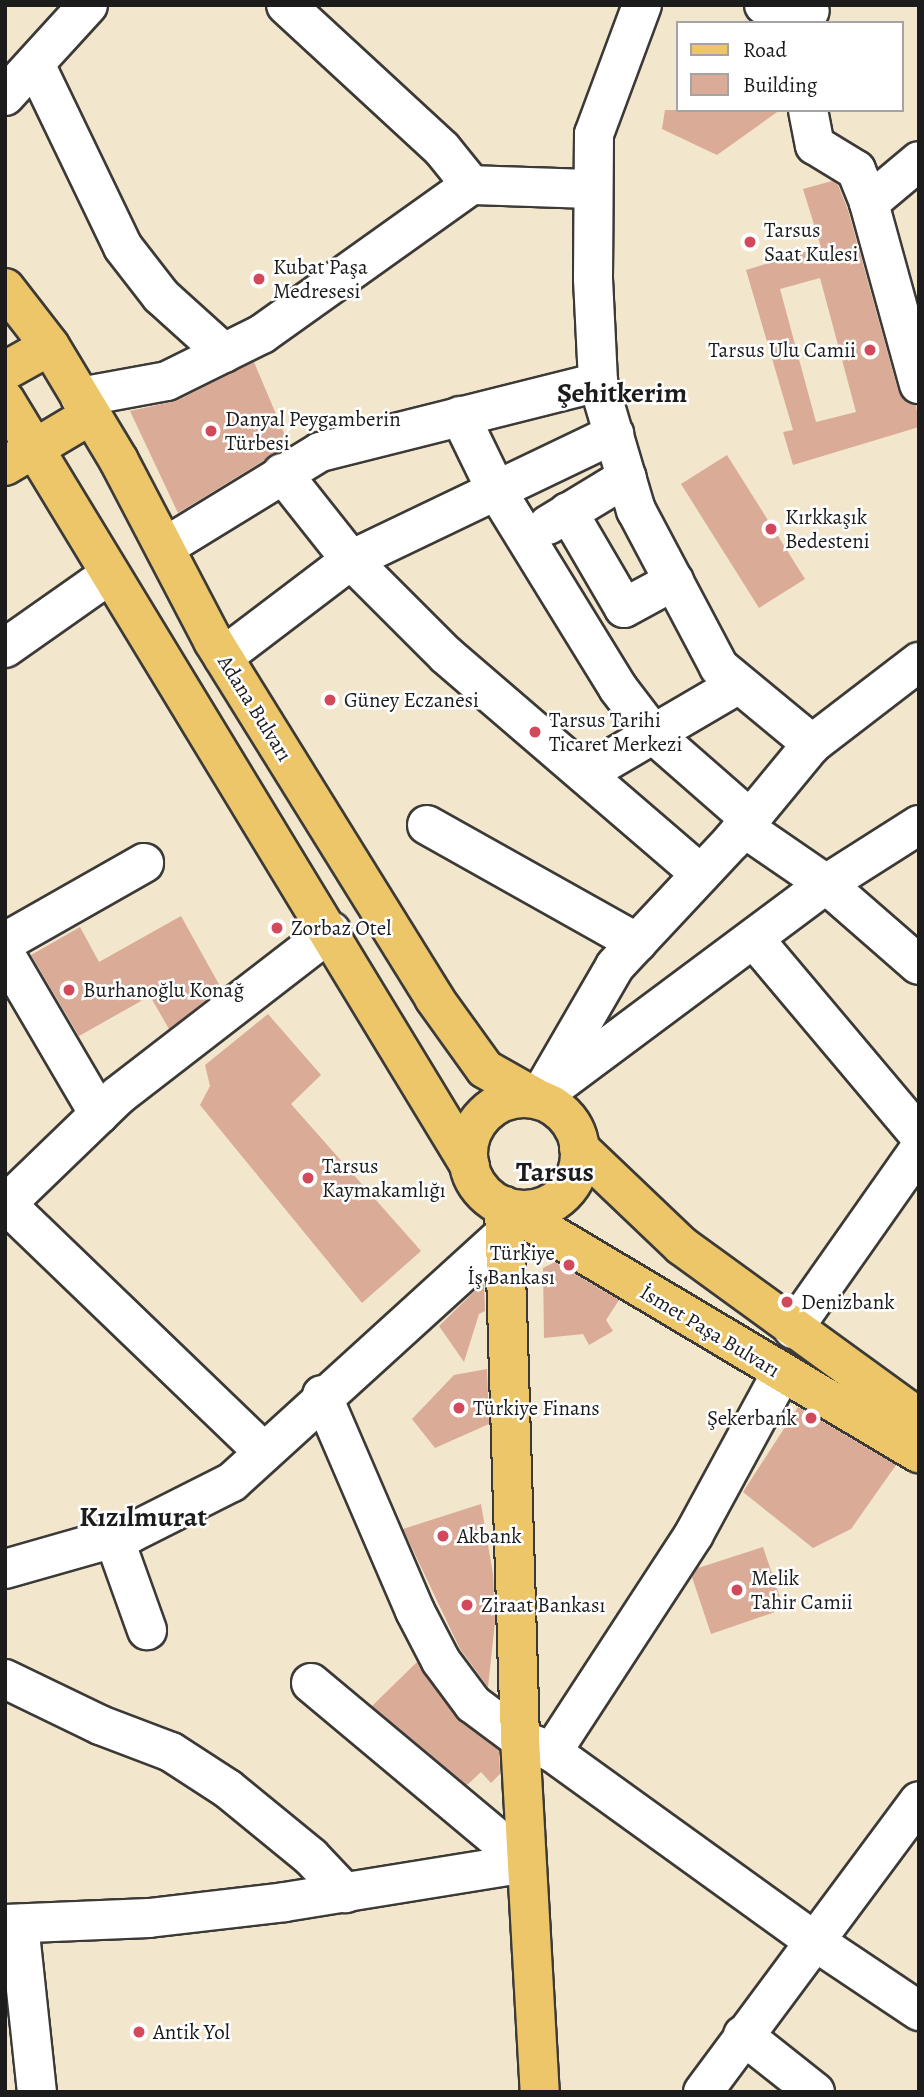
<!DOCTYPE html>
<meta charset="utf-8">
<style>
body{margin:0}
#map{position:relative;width:924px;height:2097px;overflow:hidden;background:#f2e6cd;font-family:Alegreya,serif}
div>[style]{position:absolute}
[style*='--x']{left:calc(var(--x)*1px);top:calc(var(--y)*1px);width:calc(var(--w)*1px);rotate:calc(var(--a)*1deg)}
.building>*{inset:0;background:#daab97}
.roads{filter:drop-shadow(2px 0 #3c3a37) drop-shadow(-2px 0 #3c3a37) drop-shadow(0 2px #3c3a37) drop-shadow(0 -2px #3c3a37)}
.minor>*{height:38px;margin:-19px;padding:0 19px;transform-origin:19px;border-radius:19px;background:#fff}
.major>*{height:38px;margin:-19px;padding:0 19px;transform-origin:19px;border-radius:19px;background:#ecc669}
.major>.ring{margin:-19px;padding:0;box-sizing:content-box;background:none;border:38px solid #ecc669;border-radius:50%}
.dots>*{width:19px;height:19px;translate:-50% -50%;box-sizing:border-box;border:4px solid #fff;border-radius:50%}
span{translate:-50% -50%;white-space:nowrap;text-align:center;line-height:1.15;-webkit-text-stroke:5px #fff;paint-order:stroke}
.poi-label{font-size:21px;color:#1c1c1c}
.left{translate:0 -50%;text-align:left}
.right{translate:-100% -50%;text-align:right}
.street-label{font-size:21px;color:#1c1c1c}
.district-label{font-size:28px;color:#1c1c1c;font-weight:700}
.frame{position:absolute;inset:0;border:7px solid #1c1c1c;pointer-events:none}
.legend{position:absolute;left:676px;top:21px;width:228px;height:91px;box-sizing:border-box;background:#fff;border:2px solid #a4a4a4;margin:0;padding:9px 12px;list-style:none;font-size:21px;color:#1c1c1c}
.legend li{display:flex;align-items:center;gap:14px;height:35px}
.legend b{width:35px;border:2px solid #a4a4a4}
</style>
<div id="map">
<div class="building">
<i style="clip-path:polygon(665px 110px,780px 110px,717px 155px,662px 129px)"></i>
<i style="clip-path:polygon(evenodd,832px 181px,838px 185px,848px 210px,898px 390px,904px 400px,916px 405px,919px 427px,793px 465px,783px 432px,793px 430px,746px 270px,821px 247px,803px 189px,832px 181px,820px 278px,856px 412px,816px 422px,780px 289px,820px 278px)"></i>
<i style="clip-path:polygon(254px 362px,289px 445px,178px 513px,130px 411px,176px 401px)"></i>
<i style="clip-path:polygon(727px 455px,805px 579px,759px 608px,681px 484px)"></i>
<i style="clip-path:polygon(181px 916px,221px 988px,169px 1029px,150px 996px,79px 1036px,31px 955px,80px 927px,99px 962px)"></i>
<i style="clip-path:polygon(268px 1014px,321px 1075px,291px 1104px,421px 1251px,362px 1303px,200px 1105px,210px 1086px,205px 1065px)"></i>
<i style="clip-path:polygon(555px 1262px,619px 1300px,606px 1320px,613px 1331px,589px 1345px,583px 1334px,544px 1338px,543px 1268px)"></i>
<i style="clip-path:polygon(484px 1282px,485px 1311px,479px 1314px,464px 1362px,439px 1326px)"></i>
<i style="clip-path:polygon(487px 1369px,489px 1424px,435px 1448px,412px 1419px,454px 1375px)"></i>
<i style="clip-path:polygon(798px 1407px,896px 1465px,851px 1529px,813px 1548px,743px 1492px)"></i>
<i style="clip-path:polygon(481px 1504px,493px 1574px,495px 1622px,488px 1687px,460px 1649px,403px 1529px)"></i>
<i style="clip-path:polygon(763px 1547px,784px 1609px,711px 1634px,692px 1577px,698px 1568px)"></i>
<i style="clip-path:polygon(417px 1662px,456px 1717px,499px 1750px,500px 1774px,491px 1783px,481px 1772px,467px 1785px,372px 1706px)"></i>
</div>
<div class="roads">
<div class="minor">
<i style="--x:286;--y:5;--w:212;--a:42.7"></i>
<i style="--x:442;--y:149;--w:46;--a:51.1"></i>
<i style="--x:642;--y:5;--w:138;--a:110.4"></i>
<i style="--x:594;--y:134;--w:145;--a:90.4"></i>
<i style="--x:593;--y:279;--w:103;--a:87.2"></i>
<i style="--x:598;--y:382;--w:134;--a:73.5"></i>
<i style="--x:636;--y:510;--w:178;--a:62.1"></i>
<i style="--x:719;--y:667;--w:121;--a:39.6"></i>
<i style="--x:764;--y:5;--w:46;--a:7.4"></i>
<i style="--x:35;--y:64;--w:203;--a:64.3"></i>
<i style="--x:123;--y:247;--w:62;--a:52.2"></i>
<i style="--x:161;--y:296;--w:85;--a:42.1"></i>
<i style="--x:5;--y:96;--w:123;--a:-47.6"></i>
<i style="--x:808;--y:110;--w:36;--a:79"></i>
<i style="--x:815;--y:145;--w:48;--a:31.4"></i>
<i style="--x:856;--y:170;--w:35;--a:68"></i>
<i style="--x:869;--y:203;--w:188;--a:74.6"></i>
<i style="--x:869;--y:203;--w:65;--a:-40"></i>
<i style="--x:80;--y:397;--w:88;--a:-10.4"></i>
<i style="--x:167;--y:381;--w:106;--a:-26.3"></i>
<i style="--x:262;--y:334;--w:257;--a:-35.5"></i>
<i style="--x:471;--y:185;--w:122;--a:1.9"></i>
<i style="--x:460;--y:416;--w:80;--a:64.1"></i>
<i style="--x:495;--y:488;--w:235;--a:58.4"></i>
<i style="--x:618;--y:688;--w:58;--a:52.7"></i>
<i style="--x:653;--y:734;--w:129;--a:41.2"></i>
<i style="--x:282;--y:473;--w:111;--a:51.6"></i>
<i style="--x:351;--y:560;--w:134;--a:45"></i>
<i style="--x:446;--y:655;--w:336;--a:40.7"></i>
<i style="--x:568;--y:512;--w:111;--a:59.7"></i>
<i style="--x:624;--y:608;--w:57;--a:-28.4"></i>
<i style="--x:548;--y:525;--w:92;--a:-31.3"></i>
<i style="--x:165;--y:547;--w:182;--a:-31.5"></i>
<i style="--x:320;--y:452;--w:287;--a:-14.1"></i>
<i style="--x:5;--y:648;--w:127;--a:-35.1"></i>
<i style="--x:223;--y:657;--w:161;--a:-37.2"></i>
<i style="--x:351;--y:560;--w:292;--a:-25.6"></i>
<i style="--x:585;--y:774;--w:178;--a:-30.3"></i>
<i style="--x:427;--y:825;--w:241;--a:29.3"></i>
<i style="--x:743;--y:827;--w:101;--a:34.5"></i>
<i style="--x:826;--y:884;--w:123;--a:41.1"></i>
<i style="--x:754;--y:939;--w:256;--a:49.9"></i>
<i style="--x:5;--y:942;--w:160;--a:-29.6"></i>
<i style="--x:5;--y:954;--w:186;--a:59.6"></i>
<i style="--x:551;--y:1089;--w:343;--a:-36.7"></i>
<i style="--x:826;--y:884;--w:110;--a:-32.4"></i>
<i style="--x:538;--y:1099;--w:154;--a:-59.9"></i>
<i style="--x:615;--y:966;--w:171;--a:-46.9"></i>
<i style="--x:732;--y:841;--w:126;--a:-50.5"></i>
<i style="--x:812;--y:744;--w:135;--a:-37.5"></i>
<i style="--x:6;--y:1204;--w:358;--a:43.9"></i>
<i style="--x:5;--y:1205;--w:158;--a:-44"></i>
<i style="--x:119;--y:1095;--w:268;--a:-37.7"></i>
<i style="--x:793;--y:1329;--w:219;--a:-54.9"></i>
<i style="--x:322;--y:1395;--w:235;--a:66.7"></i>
<i style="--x:415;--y:1611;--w:56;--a:62.5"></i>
<i style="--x:441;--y:1661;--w:54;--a:53.3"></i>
<i style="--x:473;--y:1704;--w:59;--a:36.7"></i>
<i style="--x:520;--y:1739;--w:35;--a:22"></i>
<i style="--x:552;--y:1752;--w:322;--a:35.8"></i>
<i style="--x:813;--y:1940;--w:128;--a:33.8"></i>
<i style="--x:114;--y:1538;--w:98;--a:70.3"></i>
<i style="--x:5;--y:1569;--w:131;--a:-15.9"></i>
<i style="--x:131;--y:1533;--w:113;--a:-26.8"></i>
<i style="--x:232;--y:1482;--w:365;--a:-42.3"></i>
<i style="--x:5;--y:1679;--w:106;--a:25.8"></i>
<i style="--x:100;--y:1725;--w:76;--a:20.8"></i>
<i style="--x:171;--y:1752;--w:68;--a:33"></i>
<i style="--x:228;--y:1789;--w:107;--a:39.3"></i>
<i style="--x:311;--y:1857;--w:50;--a:46.6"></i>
<i style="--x:311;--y:1683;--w:280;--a:39.9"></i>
<i style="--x:552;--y:1752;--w:260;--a:-56.9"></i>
<i style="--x:694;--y:1534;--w:182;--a:-61.5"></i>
<i style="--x:5;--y:1924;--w:144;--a:-2.4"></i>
<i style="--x:149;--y:1918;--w:137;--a:-6.7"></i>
<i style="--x:285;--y:1902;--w:244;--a:-9.2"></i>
<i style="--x:19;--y:1924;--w:169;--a:83.9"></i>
<i style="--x:743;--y:2035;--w:92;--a:38.4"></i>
<i style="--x:703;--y:2092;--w:362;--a:-53.4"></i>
</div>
<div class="major">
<i style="--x:5;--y:288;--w:73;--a:52.2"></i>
<i style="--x:50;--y:346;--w:134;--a:59"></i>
<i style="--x:119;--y:461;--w:203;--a:62.4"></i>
<i style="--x:213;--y:641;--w:420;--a:58.2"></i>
<i style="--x:434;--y:998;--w:87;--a:54.3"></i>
<i style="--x:485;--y:1069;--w:61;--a:29.5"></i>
<i style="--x:5;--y:371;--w:51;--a:-29.1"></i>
<i style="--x:5;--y:400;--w:896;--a:58.74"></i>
<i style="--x:5;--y:466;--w:100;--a:-30.7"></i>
<i class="ring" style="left:468px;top:1098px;width:74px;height:74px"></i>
<i style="--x:579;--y:1148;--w:142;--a:43.6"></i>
<i style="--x:682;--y:1246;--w:293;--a:36"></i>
<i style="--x:504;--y:1206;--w:533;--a:88.28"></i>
<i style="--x:520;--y:1739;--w:354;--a:86.8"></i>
<i style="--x:504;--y:1206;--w:483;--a:30.8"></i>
</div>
</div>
<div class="dots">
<i style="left:750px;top:242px;background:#d1495b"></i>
<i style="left:259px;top:279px;background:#d1495b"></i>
<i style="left:870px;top:350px;background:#d1495b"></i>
<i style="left:211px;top:431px;background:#d1495b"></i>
<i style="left:771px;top:529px;background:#d1495b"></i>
<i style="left:330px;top:700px;background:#d1495b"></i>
<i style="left:535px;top:732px;background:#d1495b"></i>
<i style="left:277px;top:928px;background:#d1495b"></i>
<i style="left:69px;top:990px;background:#d1495b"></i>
<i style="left:308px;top:1178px;background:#d1495b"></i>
<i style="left:569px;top:1265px;background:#d1495b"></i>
<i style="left:787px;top:1302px;background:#d1495b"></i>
<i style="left:459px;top:1408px;background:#d1495b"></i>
<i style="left:811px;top:1418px;background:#d1495b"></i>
<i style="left:443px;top:1536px;background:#d1495b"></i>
<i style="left:737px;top:1590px;background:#d1495b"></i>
<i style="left:467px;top:1605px;background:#d1495b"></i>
<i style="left:139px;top:2032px;background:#d1495b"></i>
</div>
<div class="poi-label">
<span class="left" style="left:764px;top:242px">Tarsus<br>Saat Kulesi</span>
<span class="left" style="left:273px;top:279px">Kubat Paşa<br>Medresesi</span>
<span class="right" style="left:856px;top:350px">Tarsus Ulu Camii</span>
<span class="left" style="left:225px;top:431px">Danyal Peygamberin<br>Türbesi</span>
<span class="left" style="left:785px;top:529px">Kırkkaşık<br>Bedesteni</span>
<span class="left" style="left:344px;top:700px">Güney Eczanesi</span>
<span class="left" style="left:549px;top:732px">Tarsus Tarihi<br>Ticaret Merkezi</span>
<span class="left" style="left:291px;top:928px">Zorbaz Otel</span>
<span class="left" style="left:83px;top:990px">Burhanoğlu Konağ</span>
<span class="left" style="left:322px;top:1178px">Tarsus<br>Kaymakamlığı</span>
<span class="right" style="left:555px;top:1265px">Türkiye<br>İş Bankası</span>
<span class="left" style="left:801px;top:1302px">Denizbank</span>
<span class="left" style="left:473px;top:1408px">Türkiye Finans</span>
<span class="right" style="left:797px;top:1418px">Şekerbank</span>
<span class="left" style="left:457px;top:1536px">Akbank</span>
<span class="left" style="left:751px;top:1590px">Melik<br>Tahir Camii</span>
<span class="left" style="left:481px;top:1605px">Ziraat Bankası</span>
<span class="left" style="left:153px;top:2032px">Antik Yol</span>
</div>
<div class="street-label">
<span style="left:255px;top:708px;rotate:58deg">Adana Bulvarı</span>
<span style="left:710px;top:1331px;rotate:31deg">İsmet Paşa Bulvarı</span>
</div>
<div class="district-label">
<span style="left:622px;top:393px">Şehitkerim</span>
<span style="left:555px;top:1172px">Tarsus</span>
<span style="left:143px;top:1517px">Kızılmurat</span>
</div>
<div class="frame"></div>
<ul class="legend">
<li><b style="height:9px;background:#ecc669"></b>Road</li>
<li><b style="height:19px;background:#daab97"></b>Building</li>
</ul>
</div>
